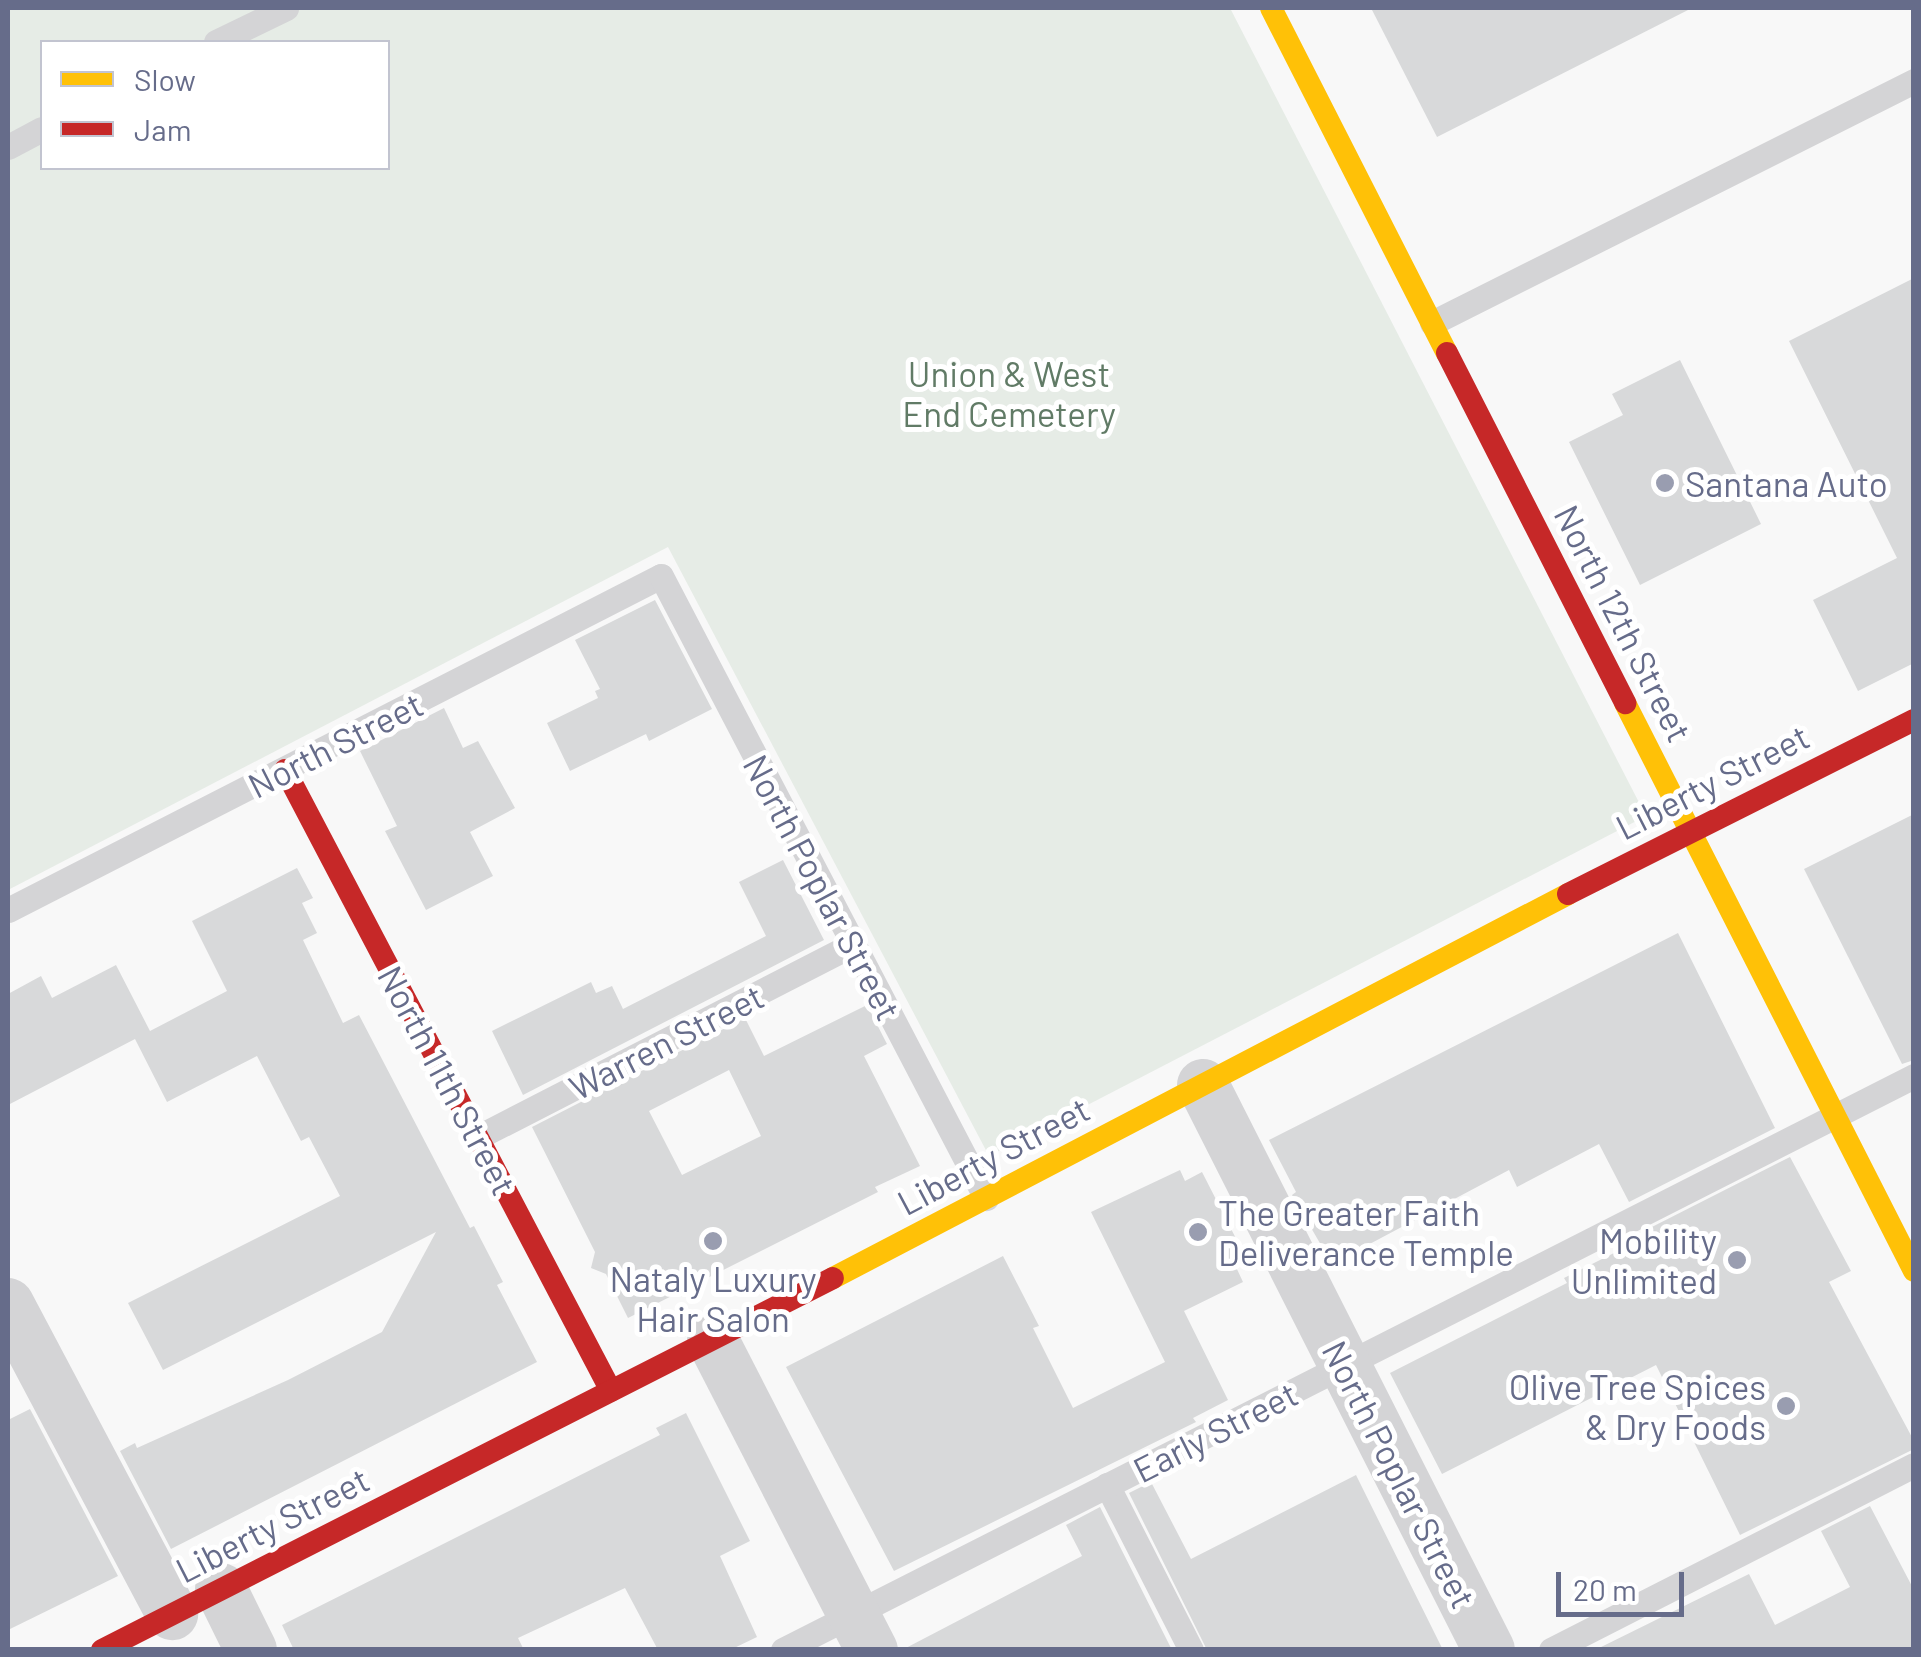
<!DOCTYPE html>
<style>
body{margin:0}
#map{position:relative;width:1921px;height:1657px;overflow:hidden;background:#f8f8f8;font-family:Barlow,sans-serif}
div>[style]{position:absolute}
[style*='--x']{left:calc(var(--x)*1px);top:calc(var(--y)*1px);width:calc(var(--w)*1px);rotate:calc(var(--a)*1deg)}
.green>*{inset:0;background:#e6ece6}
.building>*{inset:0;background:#d8d9da}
.lane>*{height:25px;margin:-12.5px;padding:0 12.5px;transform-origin:12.5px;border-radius:12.5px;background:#d4d4d6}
.street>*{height:52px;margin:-26px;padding:0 26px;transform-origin:26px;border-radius:26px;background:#d4d4d6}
.slow>*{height:22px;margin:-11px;padding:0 11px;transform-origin:11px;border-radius:11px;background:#ffc107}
.jam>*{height:22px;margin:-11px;padding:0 11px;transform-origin:11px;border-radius:11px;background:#c62828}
.dots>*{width:28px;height:28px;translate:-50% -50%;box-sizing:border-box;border:5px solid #fff;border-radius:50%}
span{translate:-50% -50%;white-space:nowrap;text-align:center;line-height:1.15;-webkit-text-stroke:10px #fff;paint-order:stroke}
.park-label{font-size:35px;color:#617b66}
.poi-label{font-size:35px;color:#666c8a}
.left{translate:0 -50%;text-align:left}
.right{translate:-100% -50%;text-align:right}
.street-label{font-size:35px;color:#666c8a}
.frame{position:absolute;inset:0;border:10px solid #666c8a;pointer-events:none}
.legend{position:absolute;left:40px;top:40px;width:350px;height:130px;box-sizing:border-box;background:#fff;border:2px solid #c2c4d0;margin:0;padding:12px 18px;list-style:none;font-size:30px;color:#666c8a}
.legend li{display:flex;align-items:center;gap:20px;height:50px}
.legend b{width:50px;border:2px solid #c2c4d0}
.scale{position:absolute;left:1556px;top:1572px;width:128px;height:45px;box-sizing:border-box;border:5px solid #666c8a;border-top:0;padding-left:12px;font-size:30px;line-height:35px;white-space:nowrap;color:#666c8a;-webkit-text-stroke:8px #fff;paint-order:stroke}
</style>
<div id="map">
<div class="green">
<i style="clip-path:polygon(evenodd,8px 8px,1230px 8px,1646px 816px,989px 1156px,668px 547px,8px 890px,8px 8px,42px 42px,388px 42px,388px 168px,42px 168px,42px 42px)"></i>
</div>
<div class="building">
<i style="clip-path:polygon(1371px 8px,1692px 8px,1437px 137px)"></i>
<i style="clip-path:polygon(1914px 278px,1914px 663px,1858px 691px,1813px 600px,1897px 558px,1789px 341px)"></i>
<i style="clip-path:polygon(1680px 360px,1761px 524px,1640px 585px,1569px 442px,1623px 415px,1612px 394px)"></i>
<i style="clip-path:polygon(655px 600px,712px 709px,649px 741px,646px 734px,570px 771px,547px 723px,598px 698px,595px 691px,600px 689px,575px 640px)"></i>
<i style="clip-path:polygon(444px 708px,463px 748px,478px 741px,515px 808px,470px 832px,493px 876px,426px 910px,385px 831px,397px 826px,360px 751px)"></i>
<i style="clip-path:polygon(1914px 814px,1914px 1060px,1902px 1064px,1804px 869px)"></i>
<i style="clip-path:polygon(783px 860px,824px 940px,523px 1095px,492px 1031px,591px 982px,596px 993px,612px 986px,623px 1009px,766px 936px,739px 882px)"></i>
<i style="clip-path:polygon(297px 868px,313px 898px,302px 903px,317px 933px,303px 940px,343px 1023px,359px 1015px,470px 1228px,474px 1226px,503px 1282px,497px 1285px,537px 1362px,171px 1549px,120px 1451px,135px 1443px,137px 1448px,288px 1380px,382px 1332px,436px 1232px,163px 1370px,128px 1303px,340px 1196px,309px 1137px,301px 1141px,257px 1056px,167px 1102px,135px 1039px,8px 1105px,8px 994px,41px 976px,52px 998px,116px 965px,150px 1031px,227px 991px,192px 921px)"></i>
<i style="clip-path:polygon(1678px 933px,1775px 1128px,1629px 1202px,1599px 1144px,1517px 1187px,1509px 1170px,1332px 1264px,1292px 1195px,1296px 1192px,1269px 1140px)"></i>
<i style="clip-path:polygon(evenodd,867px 1005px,887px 1044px,864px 1056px,920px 1166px,875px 1187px,878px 1192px,628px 1318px,606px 1274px,591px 1268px,595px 1252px,532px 1127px,745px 1018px,764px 1056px,867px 1005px,729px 1070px,761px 1136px,682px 1175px,649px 1111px,729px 1070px)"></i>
<i style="clip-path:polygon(1790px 1157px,1851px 1271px,1829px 1282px,1914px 1441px,1914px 1449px,1740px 1535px,1656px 1365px,1442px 1474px,1390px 1373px,1567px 1283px,1564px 1278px,1646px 1237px,1644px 1231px)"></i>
<i style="clip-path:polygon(1180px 1170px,1185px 1181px,1202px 1172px,1248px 1262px,1236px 1267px,1243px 1282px,1184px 1311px,1228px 1400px,1193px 1418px,1196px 1422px,894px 1571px,786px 1367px,1003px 1256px,1039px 1326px,1033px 1328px,1073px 1408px,1165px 1362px,1091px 1212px)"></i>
<i style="clip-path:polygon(30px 1409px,118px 1576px,8px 1630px,8px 1420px)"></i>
<i style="clip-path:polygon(686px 1413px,750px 1541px,720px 1556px,757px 1637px,730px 1650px,658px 1650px,625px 1588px,518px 1638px,524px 1650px,294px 1650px,282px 1625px,660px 1435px,656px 1428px)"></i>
<i style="clip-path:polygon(1356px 1475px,1443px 1650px,1207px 1650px,1129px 1493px,1151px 1482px,1191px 1559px)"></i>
<i style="clip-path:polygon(1870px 1506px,1914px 1590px,1914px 1650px,1595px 1650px,1749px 1574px,1775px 1625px,1850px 1587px,1821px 1531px)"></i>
<i style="clip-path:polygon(1100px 1507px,1172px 1650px,902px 1650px,1082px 1556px,1066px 1525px)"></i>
</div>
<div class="lane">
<i style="--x:216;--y:42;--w:78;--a:-25.9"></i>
<i style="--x:8;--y:147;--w:38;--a:-28"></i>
<i style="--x:1432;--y:323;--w:539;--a:-26.66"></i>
<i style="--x:8;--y:910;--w:733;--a:-27.09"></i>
<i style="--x:661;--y:576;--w:702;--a:62.41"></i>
<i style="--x:478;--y:1137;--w:422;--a:-27.2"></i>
<i style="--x:1107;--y:1485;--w:185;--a:63"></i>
<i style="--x:783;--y:1650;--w:1268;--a:-26.91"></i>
<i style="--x:1551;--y:1650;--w:407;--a:-27"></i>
</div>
<div class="street">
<i style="--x:1203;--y:1085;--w:633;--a:63.15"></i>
<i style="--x:8;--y:1304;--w:351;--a:62.1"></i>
<i style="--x:713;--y:1341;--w:348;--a:62.8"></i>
<i style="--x:221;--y:1589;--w:68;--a:63.8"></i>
</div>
<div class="slow">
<i style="--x:1271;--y:8;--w:387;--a:63"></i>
<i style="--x:1625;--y:703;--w:637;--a:63.03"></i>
<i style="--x:833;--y:1278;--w:829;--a:-27.58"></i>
</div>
<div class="jam">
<i style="--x:1447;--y:353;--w:393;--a:63"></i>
<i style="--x:285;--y:770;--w:701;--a:62.3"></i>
<i style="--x:1568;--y:894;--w:387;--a:-26.7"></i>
<i style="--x:102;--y:1650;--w:820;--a:-26.97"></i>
</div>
<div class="dots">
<i style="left:1665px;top:483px;background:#999db0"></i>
<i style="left:1198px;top:1232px;background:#999db0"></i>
<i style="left:713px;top:1241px;background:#999db0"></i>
<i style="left:1737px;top:1260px;background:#999db0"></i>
<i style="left:1786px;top:1406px;background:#999db0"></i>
</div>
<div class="park-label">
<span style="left:1009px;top:393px">Union &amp; West<br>End Cemetery</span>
</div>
<div class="poi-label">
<span class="left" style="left:1685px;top:483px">Santana Auto</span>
<span class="left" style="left:1218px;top:1232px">The Greater Faith<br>Deliverance Temple</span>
<span class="right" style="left:1717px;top:1260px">Mobility<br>Unlimited</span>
<span style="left:713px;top:1298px">Nataly Luxury<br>Hair Salon</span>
<span class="right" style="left:1766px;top:1406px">Olive Tree Spices<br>&amp; Dry Foods</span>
</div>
<div class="street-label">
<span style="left:1624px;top:623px;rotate:63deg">North 12th Street</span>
<span style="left:335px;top:744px;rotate:-27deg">North Street</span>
<span style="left:1712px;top:781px;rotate:-27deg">Liberty Street</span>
<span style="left:823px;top:887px;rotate:62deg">North Poplar Street</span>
<span style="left:666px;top:1041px;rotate:-27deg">Warren Street</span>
<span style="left:448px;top:1080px;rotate:62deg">North 11th Street</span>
<span style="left:993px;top:1155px;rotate:-28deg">Liberty Street</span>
<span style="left:1215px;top:1431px;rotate:-27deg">Early Street</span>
<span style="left:1400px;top:1474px;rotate:63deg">North Poplar Street</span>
<span style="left:272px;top:1524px;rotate:-27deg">Liberty Street</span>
</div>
<div class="frame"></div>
<ul class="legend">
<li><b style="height:12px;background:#ffc107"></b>Slow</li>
<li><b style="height:12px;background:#c62828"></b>Jam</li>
</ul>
<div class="scale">20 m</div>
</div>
